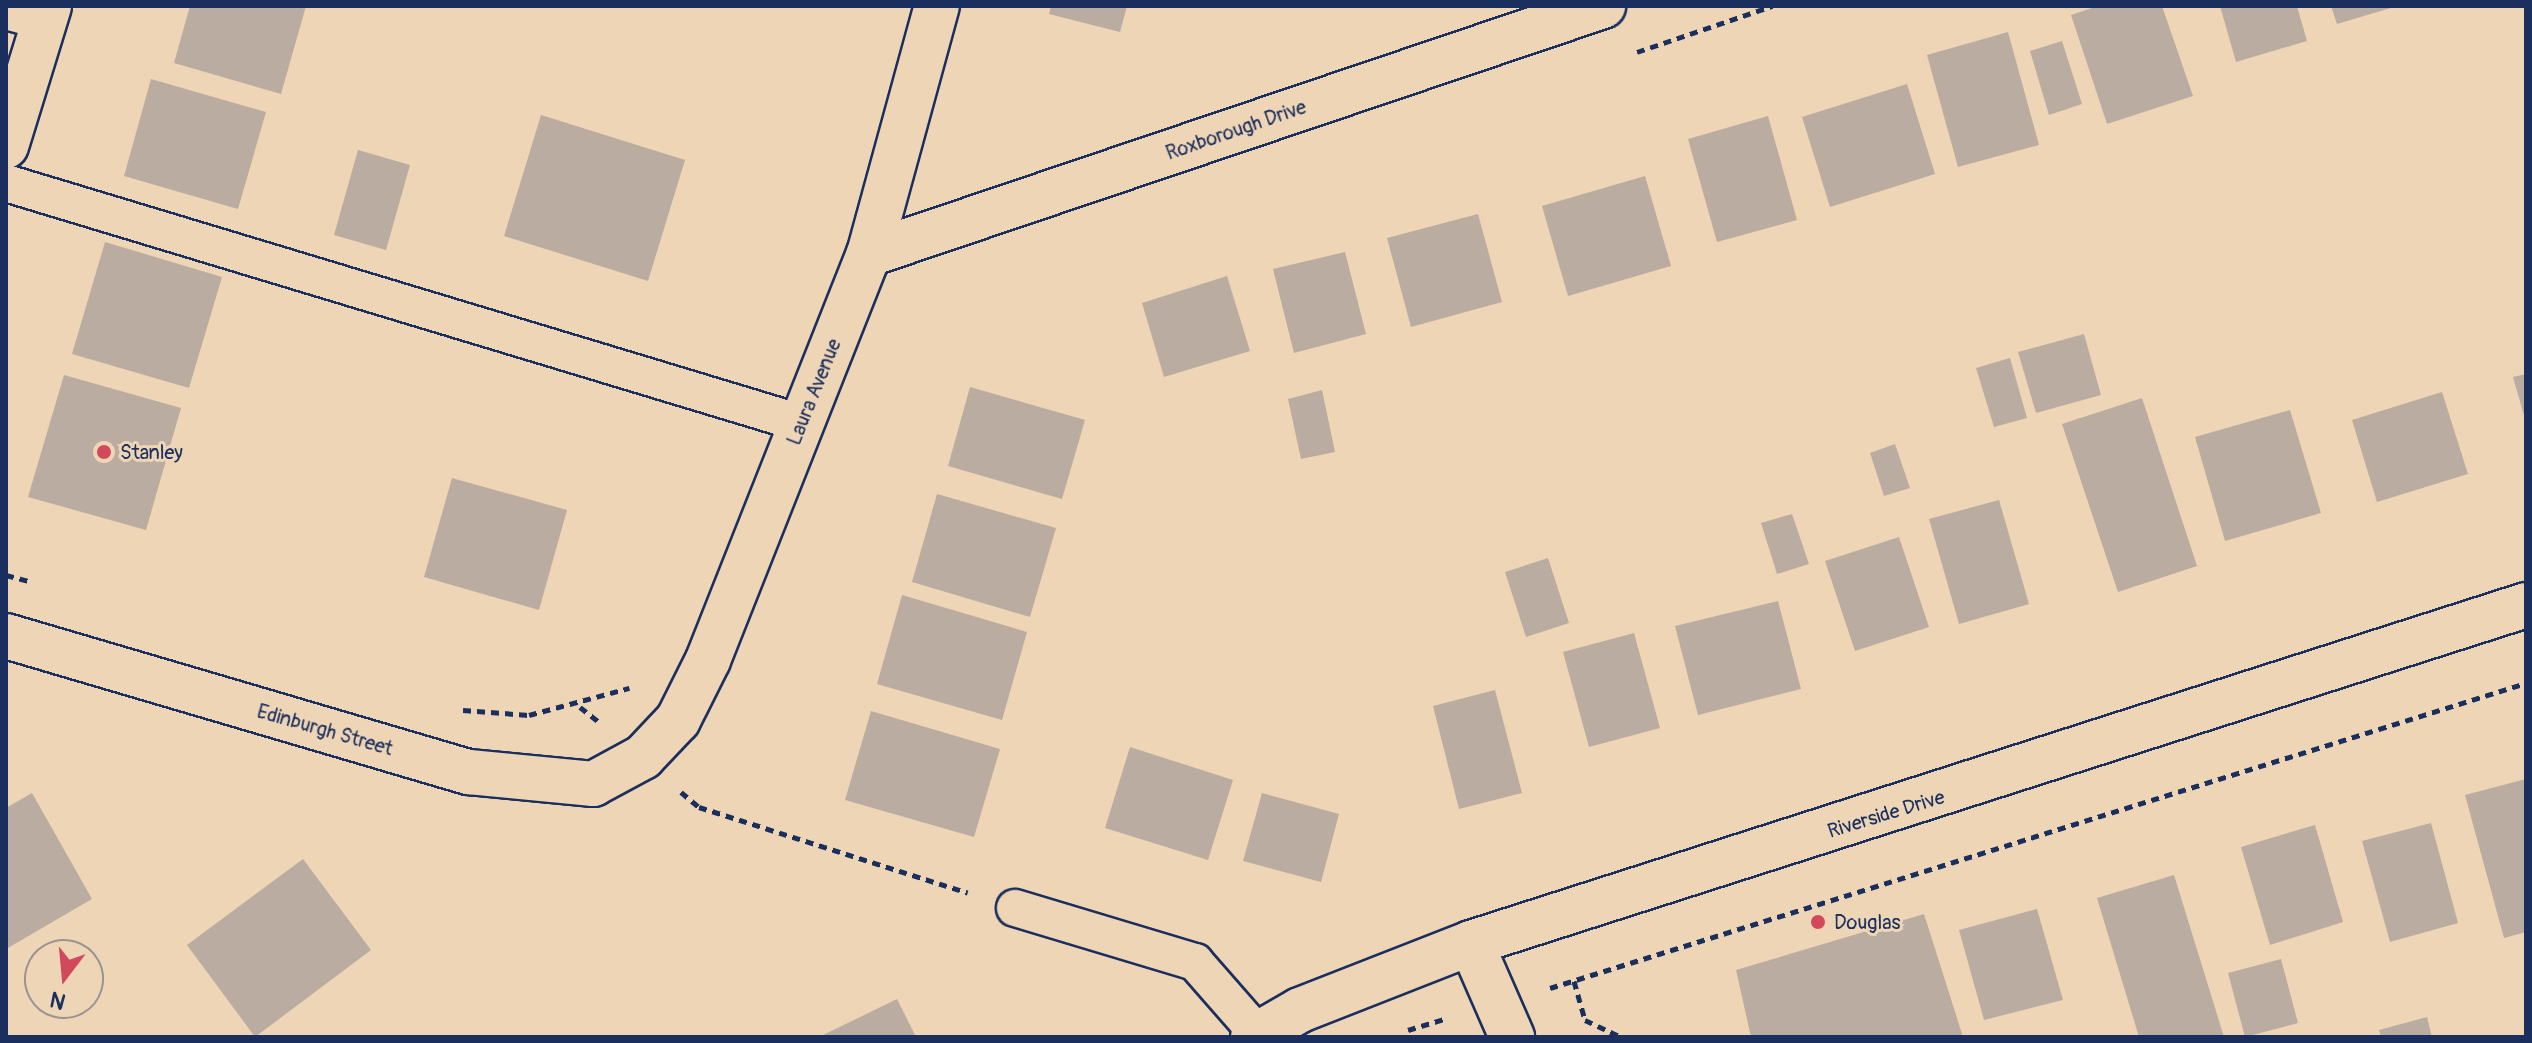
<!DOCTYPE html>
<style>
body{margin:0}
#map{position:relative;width:2532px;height:1043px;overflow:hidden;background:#eed5b6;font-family:Pangolin,sans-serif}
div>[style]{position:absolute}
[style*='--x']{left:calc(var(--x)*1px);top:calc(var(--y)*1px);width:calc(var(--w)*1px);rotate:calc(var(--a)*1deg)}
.building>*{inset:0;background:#baaca0}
.path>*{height:5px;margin-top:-2.5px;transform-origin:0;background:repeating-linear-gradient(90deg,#1b2f5e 0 8px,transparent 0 14px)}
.roads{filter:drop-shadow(2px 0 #1b2f5e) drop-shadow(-2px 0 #1b2f5e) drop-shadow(0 2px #1b2f5e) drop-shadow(0 -2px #1b2f5e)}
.lane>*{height:36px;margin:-18px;padding:0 18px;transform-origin:18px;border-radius:18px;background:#eed5b6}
.street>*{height:44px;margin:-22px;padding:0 22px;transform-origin:22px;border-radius:22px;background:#eed5b6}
.secondary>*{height:44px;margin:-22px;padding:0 22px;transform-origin:22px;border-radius:22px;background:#eed5b6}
.dots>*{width:22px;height:22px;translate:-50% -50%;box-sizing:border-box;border:4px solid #eed5b6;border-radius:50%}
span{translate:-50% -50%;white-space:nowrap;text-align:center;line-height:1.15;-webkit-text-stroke:6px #eed5b6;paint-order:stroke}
.street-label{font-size:20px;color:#1b2f5e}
.poi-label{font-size:20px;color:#1b2f5e}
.left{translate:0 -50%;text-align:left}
.frame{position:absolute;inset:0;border:8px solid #1b2f5e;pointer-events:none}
.north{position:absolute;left:24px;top:939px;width:80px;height:80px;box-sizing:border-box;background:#eed5b6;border:2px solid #9a9393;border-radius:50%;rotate:196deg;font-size:22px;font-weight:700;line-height:32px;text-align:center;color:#1b2f5e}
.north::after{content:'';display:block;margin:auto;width:28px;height:36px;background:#d1495b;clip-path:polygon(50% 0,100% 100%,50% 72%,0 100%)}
</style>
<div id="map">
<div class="building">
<i style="clip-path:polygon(190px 6px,306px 6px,281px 94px,174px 63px)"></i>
<i style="clip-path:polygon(1051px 6px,1127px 6px,1120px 32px,1049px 14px)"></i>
<i style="clip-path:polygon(2098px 6px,2162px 6px,2193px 96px,2107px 124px,2071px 15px)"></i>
<i style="clip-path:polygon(2220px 6px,2297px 6px,2307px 41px,2236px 62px)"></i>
<i style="clip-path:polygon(2331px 6px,2394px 6px,2394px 7px,2337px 24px)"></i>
<i style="clip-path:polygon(2008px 32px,2039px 145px,1958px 167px,1927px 55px)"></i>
<i style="clip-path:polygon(2062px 41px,2082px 104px,2049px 115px,2030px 51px)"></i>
<i style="clip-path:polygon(151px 79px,266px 112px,238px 209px,124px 176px)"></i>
<i style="clip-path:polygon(1907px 84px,1935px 174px,1830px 207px,1802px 117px)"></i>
<i style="clip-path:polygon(541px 115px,685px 160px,648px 281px,504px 236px)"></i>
<i style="clip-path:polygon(1768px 116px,1797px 220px,1717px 242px,1688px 139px)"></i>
<i style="clip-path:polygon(358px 150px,410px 165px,386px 250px,334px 235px)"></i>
<i style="clip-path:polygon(1645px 176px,1671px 266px,1568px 296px,1542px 206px)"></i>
<i style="clip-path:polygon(1478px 214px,1502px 302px,1411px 327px,1387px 238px)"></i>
<i style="clip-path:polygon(105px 242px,222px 277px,189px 388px,72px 354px)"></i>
<i style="clip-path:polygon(1345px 252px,1366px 334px,1294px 353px,1273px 269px)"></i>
<i style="clip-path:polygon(1227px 276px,1250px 351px,1164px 377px,1142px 303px)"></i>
<i style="clip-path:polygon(2084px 334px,2101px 395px,2036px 413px,2018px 352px)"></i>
<i style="clip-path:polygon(2010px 358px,2027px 418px,1994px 427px,1976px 368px)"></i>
<i style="clip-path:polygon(2526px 374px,2526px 419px,2525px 419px,2513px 377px)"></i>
<i style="clip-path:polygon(64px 375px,181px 408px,146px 530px,28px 497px)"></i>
<i style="clip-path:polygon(970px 387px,1085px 420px,1062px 499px,948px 466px)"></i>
<i style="clip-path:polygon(1322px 390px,1335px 452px,1301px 459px,1288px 399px)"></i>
<i style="clip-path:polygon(2442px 392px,2468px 474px,2377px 502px,2352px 420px)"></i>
<i style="clip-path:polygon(2142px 398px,2197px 566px,2118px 592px,2062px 424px)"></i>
<i style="clip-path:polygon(2290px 410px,2321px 513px,2225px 541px,2195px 437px)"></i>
<i style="clip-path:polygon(1895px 444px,1910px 488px,1884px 496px,1870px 453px)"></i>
<i style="clip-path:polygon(452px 478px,567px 510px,539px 610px,424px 577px)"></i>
<i style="clip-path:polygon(937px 494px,1056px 528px,1030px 617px,912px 582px)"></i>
<i style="clip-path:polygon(1999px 500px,2029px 604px,1959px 624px,1929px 519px)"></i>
<i style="clip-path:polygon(1792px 514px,1809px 564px,1777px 574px,1761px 523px)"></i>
<i style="clip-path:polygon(1899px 537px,1929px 627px,1855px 651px,1825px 561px)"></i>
<i style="clip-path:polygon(1548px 558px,1569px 623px,1526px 637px,1505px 572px)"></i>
<i style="clip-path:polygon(902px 595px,1027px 632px,1002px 720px,877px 684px)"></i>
<i style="clip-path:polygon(1778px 601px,1801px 689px,1698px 715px,1675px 626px)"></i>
<i style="clip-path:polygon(1634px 633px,1660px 728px,1589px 747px,1563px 652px)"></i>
<i style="clip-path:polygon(1495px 690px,1522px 793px,1459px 809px,1433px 706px)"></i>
<i style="clip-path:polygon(871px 711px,1000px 749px,974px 837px,845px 800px)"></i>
<i style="clip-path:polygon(1130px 747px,1233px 780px,1208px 860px,1105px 828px)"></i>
<i style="clip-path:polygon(2526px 779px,2526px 932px,2504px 938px,2465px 795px)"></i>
<i style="clip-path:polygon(32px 793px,92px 899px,6px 949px,6px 808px)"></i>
<i style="clip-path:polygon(1262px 793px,1339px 814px,1321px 882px,1243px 861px)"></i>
<i style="clip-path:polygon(2431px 823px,2458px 923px,2390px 942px,2362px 841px)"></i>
<i style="clip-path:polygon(2315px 825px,2343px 922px,2270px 945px,2241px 847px)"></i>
<i style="clip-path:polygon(303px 859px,371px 950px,255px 1037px,187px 945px)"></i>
<i style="clip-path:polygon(2174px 875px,2224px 1037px,2139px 1037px,2097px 898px)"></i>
<i style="clip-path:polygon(2037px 909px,2063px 1000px,1984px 1020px,1959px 930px)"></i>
<i style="clip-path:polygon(1924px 914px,1963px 1037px,1751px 1037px,1736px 970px)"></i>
<i style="clip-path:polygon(2281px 959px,2298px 1023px,2245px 1037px,2228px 973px)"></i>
<i style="clip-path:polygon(897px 999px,916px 1037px,819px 1037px)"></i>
<i style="clip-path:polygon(2427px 1017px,2432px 1037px,2381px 1037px,2379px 1030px)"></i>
</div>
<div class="path">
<i style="--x:1637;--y:52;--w:143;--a:-18.8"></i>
<i style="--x:6;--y:575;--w:23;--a:15"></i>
<i style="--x:580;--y:707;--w:23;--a:38"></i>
<i style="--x:463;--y:710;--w:66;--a:4.3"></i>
<i style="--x:529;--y:715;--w:104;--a:-15.1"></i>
<i style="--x:681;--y:792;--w:23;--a:40"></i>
<i style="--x:699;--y:807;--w:282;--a:17.7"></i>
<i style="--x:1574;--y:981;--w:41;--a:74.2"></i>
<i style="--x:1585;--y:1020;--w:40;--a:25"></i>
<i style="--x:1550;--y:988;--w:1023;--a:-17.35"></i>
<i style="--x:1408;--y:1030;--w:39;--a:-17"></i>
</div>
<div class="roads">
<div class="lane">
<i style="--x:6;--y:183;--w:830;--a:16.8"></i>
<i style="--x:1015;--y:908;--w:188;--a:16.7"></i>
<i style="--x:1195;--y:962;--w:96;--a:48.8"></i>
</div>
<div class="street">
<i style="--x:6;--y:7;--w:39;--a:15"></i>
<i style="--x:6;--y:146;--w:146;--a:-72.9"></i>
<i style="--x:869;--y:254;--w:775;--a:-18.67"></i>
<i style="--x:6;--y:636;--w:483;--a:16.4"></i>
<i style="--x:469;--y:772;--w:125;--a:5.5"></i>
<i style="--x:593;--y:784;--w:57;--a:-28.4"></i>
<i style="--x:643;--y:757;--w:51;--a:-46.6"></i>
<i style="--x:678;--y:720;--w:67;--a:-63.4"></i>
<i style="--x:708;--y:660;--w:437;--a:-68.4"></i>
<i style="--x:869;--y:254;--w:257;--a:-74.7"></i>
<i style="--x:1471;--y:943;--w:103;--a:66.4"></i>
</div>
<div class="secondary">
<i style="--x:1253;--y:1037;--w:54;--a:-29.9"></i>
<i style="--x:1300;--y:1010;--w:184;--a:-21.4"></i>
<i style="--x:1471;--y:943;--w:1108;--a:-17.76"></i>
</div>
</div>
<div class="dots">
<i style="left:104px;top:452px;background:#d1495b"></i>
<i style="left:1818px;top:922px;background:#d1495b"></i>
</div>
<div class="street-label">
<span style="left:1236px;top:130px;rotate:-19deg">Roxborough Drive</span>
<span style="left:814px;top:392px;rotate:-68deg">Laura Avenue</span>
<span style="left:325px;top:730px;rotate:16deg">Edinburgh Street</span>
<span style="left:1886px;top:814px;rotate:-17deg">Riverside Drive</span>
</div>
<div class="poi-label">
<span class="left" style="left:120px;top:452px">Stanley</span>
<span class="left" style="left:1834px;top:922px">Douglas</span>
</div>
<div class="frame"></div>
<div class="north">N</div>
</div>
